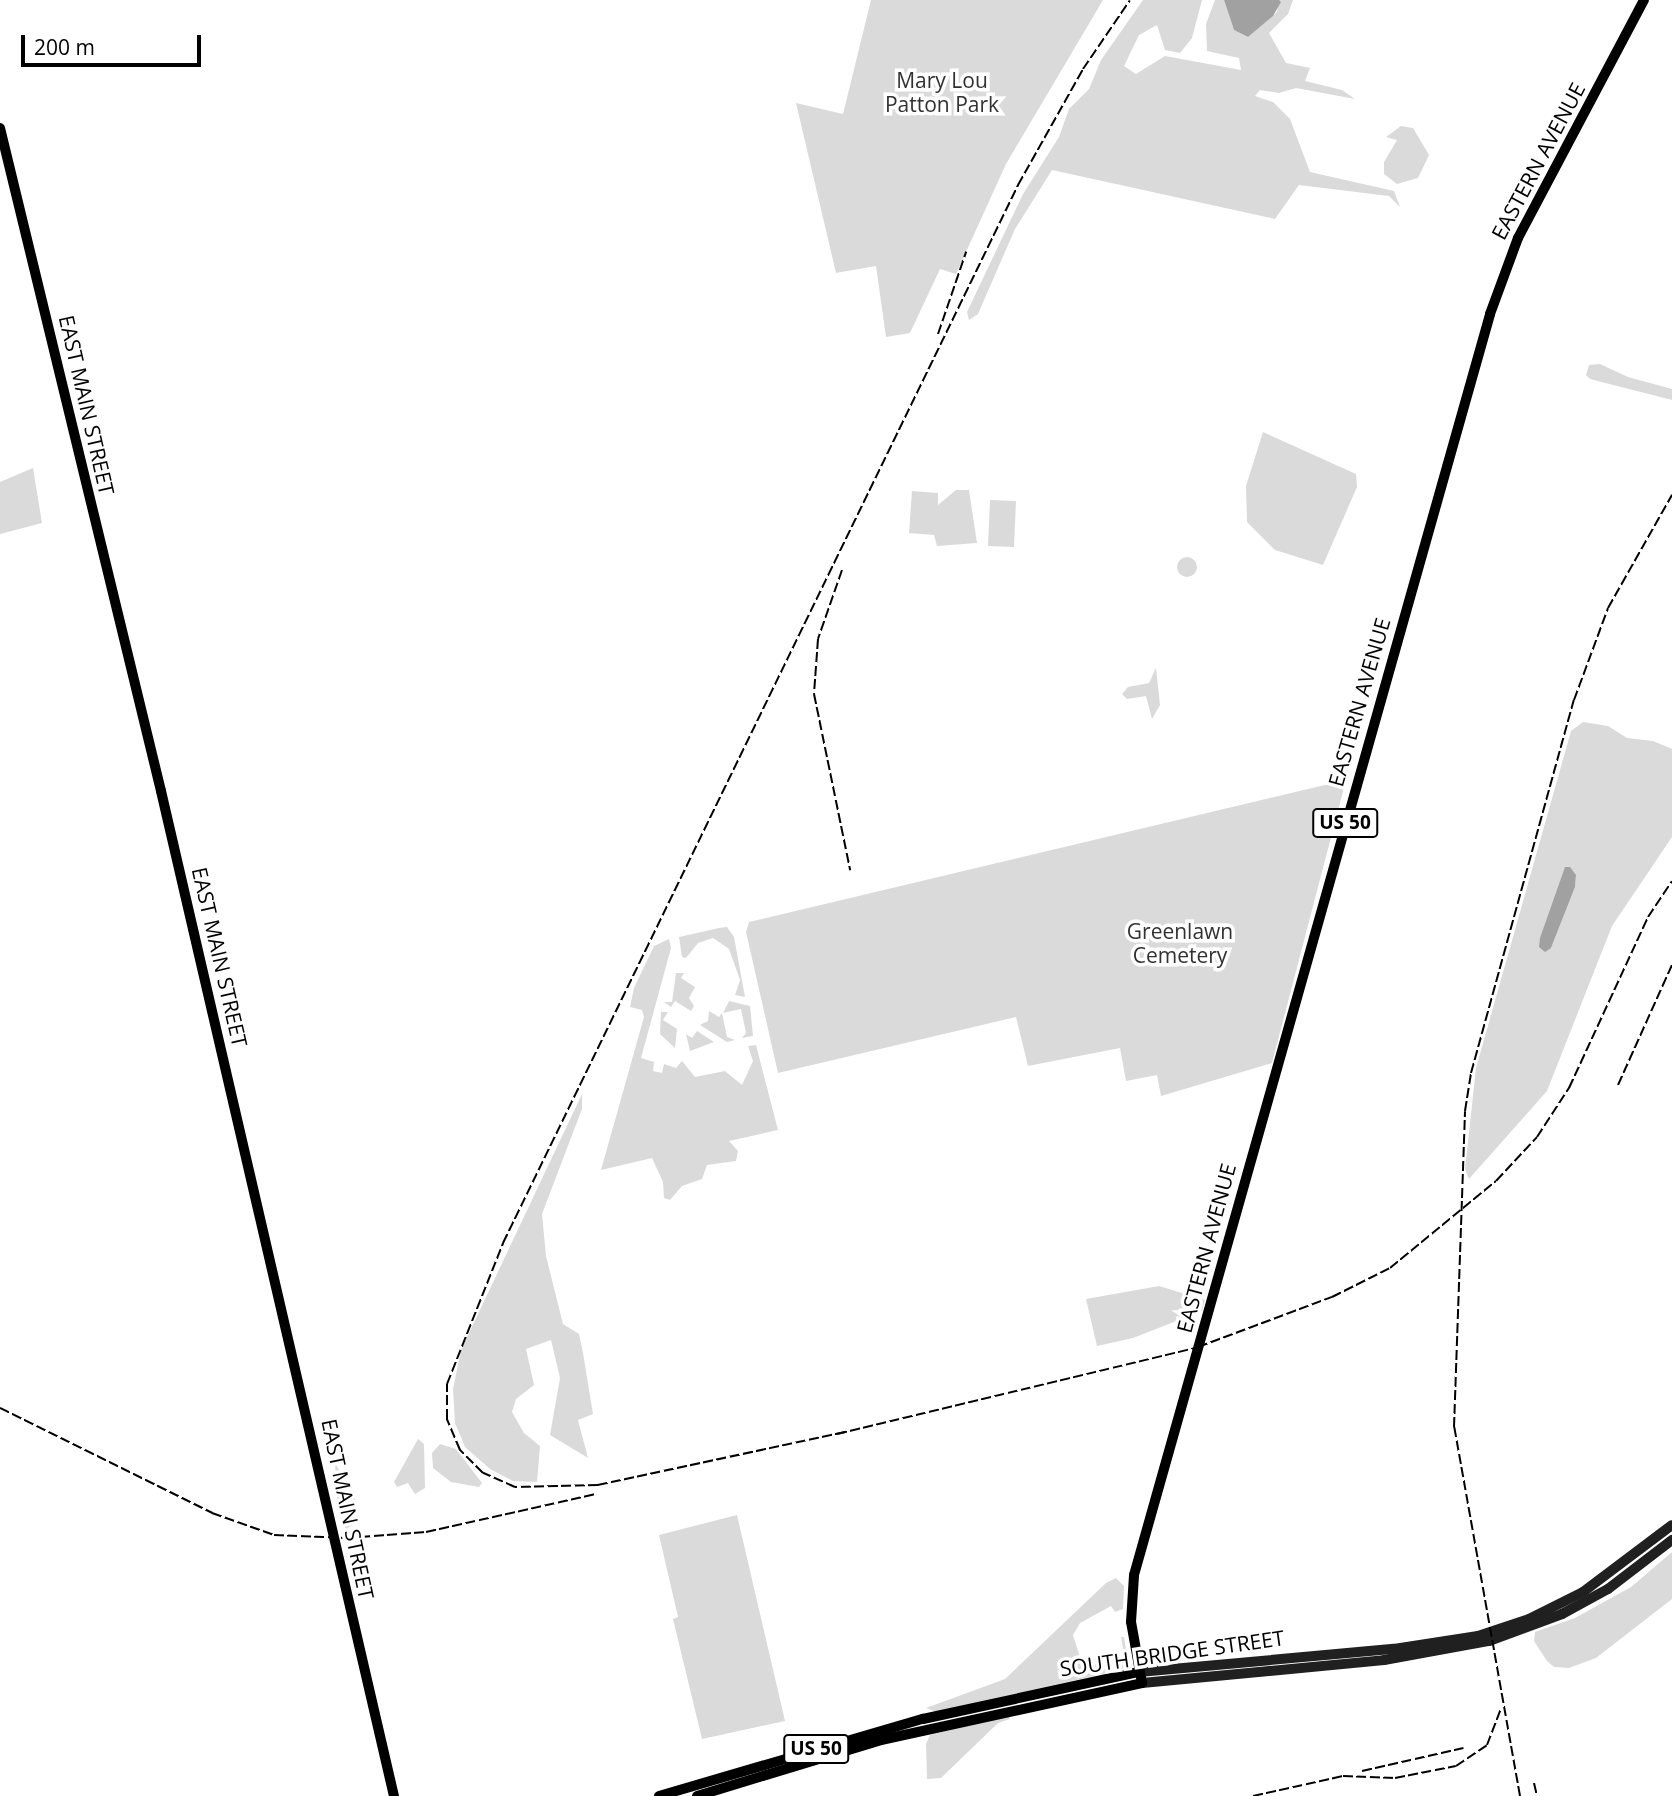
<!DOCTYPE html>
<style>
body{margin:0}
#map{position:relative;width:1672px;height:1796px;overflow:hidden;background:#fff;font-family:"Open Sans",sans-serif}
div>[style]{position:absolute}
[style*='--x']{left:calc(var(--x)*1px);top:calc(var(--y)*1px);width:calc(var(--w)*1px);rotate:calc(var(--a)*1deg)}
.green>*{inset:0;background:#dadada}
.round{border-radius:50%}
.water>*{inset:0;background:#a1a1a1}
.secondary>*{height:10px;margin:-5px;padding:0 5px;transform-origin:5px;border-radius:5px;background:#202020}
.primary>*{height:10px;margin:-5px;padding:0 5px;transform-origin:5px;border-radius:5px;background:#000}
.rail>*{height:2px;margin-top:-1px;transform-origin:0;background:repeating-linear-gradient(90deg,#000 0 10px,transparent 0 13.5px)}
span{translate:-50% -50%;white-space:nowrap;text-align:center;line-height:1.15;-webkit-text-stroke:7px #fff;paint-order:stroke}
.shield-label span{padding:2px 5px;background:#fff;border:2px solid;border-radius:5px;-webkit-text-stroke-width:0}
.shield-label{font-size:19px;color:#000;font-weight:700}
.park-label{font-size:21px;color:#313131}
.street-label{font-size:21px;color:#000}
.scale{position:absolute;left:21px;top:35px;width:180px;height:32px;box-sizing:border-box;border:4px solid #000;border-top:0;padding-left:9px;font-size:21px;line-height:24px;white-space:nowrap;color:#000;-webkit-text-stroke:5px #fff;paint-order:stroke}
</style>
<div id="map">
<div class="green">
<i style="clip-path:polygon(871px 0,1103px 0,1006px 164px,956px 274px,940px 269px,910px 333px,886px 337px,876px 266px,836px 273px,796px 103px,843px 114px)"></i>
<i style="clip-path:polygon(1143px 0,1202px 0,1192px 38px,1180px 53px,1165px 50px,1157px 25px,1139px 35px,1124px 66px,1136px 74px,1165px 56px,1241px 70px,1239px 58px,1207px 51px,1206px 24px,1215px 0,1224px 0,1234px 30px,1248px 37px,1277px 12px,1279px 0,1293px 0,1288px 14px,1269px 33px,1286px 63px,1310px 68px,1305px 81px,1342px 90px,1355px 99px,1296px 88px,1279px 93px,1260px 90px,1255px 96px,1273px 102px,1290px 119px,1310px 172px,1394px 191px,1400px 207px,1389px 196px,1299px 185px,1275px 219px,1052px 170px,1015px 229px,978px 314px,969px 320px,967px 312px,1023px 194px,1059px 137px,1069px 109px,1089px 89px,1101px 60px)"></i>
<i style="clip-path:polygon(1401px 126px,1413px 128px,1429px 155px,1418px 178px,1397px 184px,1384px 174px,1384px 162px,1397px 140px,1386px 137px)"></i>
<i style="clip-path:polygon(1600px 364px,1628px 377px,1672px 389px,1672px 400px,1590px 379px,1586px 375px,1589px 365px)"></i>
<i style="clip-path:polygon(1263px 432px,1356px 474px,1357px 487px,1323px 565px,1275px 550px,1247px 522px,1246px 486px)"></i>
<i style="clip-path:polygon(33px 468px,42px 523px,0 534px,0 482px)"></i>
<i style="clip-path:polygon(956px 490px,969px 490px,977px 543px,937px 546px,934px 535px,909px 533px,912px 491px,938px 493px,938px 505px)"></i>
<i style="clip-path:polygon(990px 500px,1016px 501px,1014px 547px,988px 546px)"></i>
<i class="round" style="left:1177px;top:557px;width:20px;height:20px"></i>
<i style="clip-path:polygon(1156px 668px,1160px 705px,1152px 719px,1146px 696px,1127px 699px,1122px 694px,1128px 687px,1149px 683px)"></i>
<i style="clip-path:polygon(evenodd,1583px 722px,1608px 726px,1627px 738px,1653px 741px,1672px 749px,1672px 837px,1612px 926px,1547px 1091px,1469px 1179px,1465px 1169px,1476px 1068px,1571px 731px,1583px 722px,1576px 875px,1575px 887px,1551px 948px,1546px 921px,1576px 875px)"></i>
<i style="clip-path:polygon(1346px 780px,1272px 1063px,1161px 1096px,1157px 1075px,1126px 1081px,1120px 1048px,1028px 1066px,1016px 1017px,778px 1073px,746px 932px,749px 922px)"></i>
<i style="clip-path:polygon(719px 928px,727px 927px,734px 937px,745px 997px,735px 995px,740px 980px,729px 949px,713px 938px,698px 943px,686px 958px,682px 957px,679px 937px)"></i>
<i style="clip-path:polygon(669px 939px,671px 948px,641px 1058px,654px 1062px,653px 1071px,662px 1073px,664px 1064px,676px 1068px,682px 1061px,695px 1077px,725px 1071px,742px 1085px,753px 1061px,748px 1046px,756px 1045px,778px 1130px,729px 1141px,738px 1151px,736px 1161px,707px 1165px,702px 1179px,682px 1186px,670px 1200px,664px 1198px,663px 1182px,652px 1158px,601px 1170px,644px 1017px,642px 1010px,630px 1007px,634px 988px,654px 946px)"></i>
<i style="clip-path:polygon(676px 973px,684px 973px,681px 978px,695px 987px,689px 998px,694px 1006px,691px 1011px,675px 1001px,671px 1007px,664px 1002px,672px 1002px)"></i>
<i style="clip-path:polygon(729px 1001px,750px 1006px,753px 1036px,742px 1038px,746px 1033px,741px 1009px,723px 1013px)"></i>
<i style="clip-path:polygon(709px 1011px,719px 1017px,722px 1013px,727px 1037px,735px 1040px,727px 1042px,700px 1025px,708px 1021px)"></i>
<i style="clip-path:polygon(661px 1012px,668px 1012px,663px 1020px,677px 1029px,675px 1048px,660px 1034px)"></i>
<i style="clip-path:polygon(697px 1031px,714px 1042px,690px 1051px,686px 1034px,692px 1038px)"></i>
<i style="clip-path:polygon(582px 1094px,582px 1109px,542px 1214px,546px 1256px,563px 1324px,579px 1334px,583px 1353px,593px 1414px,578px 1420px,588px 1458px,550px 1435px,560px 1378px,551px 1340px,526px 1349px,534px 1385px,516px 1399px,512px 1412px,524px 1433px,540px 1446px,537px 1482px,513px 1481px,490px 1469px,465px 1447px,455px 1423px,453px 1389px,461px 1350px)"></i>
<i style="clip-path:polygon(1159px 1286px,1205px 1300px,1202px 1311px,1133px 1338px,1097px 1346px,1086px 1299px)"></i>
<i style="clip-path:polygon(418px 1439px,424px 1444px,425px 1488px,415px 1494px,408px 1483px,397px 1487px,394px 1482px)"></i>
<i style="clip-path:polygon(440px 1444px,456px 1449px,482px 1483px,479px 1487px,451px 1482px,433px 1468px,432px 1453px)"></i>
<i style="clip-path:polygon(335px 1463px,357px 1502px,352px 1525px,346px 1530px,338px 1509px)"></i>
<i style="clip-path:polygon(737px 1515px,785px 1721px,702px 1739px,673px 1619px,678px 1617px,659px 1535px)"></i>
<i style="clip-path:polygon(1672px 1552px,1672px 1599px,1596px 1658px,1569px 1668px,1554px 1667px,1547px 1661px,1534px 1641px,1535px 1632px,1575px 1618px,1631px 1587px)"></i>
<i style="clip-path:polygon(1116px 1578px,1124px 1586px,1123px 1609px,1115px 1612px,1111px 1606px,1080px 1623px,1073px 1635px,1083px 1667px,1125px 1658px,1121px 1637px,1124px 1637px,1127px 1657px,1124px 1669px,936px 1712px,926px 1708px,1005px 1679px,1106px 1583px)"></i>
<i style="clip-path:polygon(1009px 1714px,1010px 1719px,998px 1723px,941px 1778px,927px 1779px,926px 1744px,930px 1735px)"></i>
</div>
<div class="water">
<i style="clip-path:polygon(1224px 0,1279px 0,1281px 2px,1273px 16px,1248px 37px,1234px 30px)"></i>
<i style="clip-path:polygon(1565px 867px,1570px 867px,1576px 875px,1575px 887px,1551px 948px,1545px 952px,1539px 947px,1540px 938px)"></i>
</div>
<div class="secondary">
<i style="--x:1139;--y:1672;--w:256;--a:-5.2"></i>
<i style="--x:1394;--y:1649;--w:85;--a:-8.8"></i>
<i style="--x:1478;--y:1636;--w:54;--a:-18.4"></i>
<i style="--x:1529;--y:1619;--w:60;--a:-26.6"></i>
<i style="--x:1583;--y:1592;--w:111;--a:-37"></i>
<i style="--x:1142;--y:1683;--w:243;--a:-5.4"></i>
<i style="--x:1384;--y:1660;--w:107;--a:-10.3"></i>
<i style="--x:1489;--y:1641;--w:78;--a:-20.3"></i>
<i style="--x:1562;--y:1614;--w:52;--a:-28.5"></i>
<i style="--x:1608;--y:1589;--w:81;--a:-37.4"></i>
</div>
<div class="primary">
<i style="--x:0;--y:128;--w:682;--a:76.35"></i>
<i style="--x:161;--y:791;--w:1032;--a:76.95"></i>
<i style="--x:659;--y:1796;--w:275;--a:-16.3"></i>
<i style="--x:923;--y:1719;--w:221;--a:-12.3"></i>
<i style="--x:697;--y:1796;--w:192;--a:-16.9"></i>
<i style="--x:881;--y:1740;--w:267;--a:-12.3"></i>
<i style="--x:1142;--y:1683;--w:62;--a:-100.2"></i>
<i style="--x:1131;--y:1622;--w:47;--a:-86.3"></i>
<i style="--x:1134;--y:1575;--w:1310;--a:-74.23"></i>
<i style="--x:1490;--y:314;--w:81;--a:-69.8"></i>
<i style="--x:1518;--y:238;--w:269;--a:-62.1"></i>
</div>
<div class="rail">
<i style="--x:938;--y:334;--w:87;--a:-71.1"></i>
<i style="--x:842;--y:570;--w:73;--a:109.2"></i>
<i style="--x:818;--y:639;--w:55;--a:94.2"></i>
<i style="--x:814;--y:694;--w:180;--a:78.4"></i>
<i style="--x:1618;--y:1085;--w:132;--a:-65.8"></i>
<i style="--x:0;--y:1408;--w:237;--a:26.3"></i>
<i style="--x:212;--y:1513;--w:66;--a:19.5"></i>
<i style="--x:274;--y:1535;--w:73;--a:2.4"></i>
<i style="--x:347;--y:1538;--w:79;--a:-4.3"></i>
<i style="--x:426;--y:1532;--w:174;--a:-12.6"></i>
<i style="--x:845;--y:1432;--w:253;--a:167.9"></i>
<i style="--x:598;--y:1485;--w:83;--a:178.6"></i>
<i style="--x:515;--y:1487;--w:35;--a:-156"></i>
<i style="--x:483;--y:1473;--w:33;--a:-135"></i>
<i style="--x:460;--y:1450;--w:34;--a:-113"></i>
<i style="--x:447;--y:1419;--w:35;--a:-90"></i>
<i style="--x:447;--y:1384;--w:152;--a:-68.3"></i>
<i style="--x:503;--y:1243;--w:1177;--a:-64.04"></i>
<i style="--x:1018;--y:185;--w:133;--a:-60.7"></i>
<i style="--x:1083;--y:69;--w:83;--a:-55.7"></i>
<i style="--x:837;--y:1434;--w:371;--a:-13.5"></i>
<i style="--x:1198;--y:1347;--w:143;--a:-20.5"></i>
<i style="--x:1332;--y:1297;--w:65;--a:-26.6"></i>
<i style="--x:1390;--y:1268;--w:137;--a:-39.4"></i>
<i style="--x:1496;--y:1181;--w:60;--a:-47"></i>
<i style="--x:1537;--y:1137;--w:59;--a:-56.9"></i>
<i style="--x:1569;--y:1088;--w:188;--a:-65.2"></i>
<i style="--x:1648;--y:917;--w:43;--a:-56.3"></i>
<i style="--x:1362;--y:1771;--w:104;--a:-12.8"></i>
<i style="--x:1534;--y:1783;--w:13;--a:77"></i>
<i style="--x:1253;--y:1796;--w:92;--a:-12.5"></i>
<i style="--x:1343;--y:1776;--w:52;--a:2.2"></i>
<i style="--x:1395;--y:1778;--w:62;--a:-11.1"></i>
<i style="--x:1456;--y:1766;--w:37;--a:-34"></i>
<i style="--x:1487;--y:1745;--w:40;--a:-69"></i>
<i style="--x:1520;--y:1796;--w:375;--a:-100.1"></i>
<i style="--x:1454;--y:1427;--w:316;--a:-88"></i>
<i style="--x:1465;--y:1111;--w:38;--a:-81"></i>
<i style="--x:1471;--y:1073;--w:387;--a:-74.6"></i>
<i style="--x:1574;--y:700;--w:98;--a:-69.7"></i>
<i style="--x:1608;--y:608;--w:130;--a:-60.5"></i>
</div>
<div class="shield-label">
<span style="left:1345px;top:823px">US 50</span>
<span style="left:816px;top:1749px">US 50</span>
</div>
<div class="park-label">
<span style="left:942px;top:92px">Mary Lou<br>Patton Park</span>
<span style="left:1180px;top:943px">Greenlawn<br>Cemetery</span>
</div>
<div class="street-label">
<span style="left:1538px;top:161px;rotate:-62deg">EASTERN AVENUE</span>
<span style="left:87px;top:405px;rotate:77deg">EAST MAIN STREET</span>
<span style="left:1359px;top:702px;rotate:-74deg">EASTERN AVENUE</span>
<span style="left:220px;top:957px;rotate:77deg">EAST MAIN STREET</span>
<span style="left:1206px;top:1248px;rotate:-75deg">EASTERN AVENUE</span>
<span style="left:348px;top:1509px;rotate:78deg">EAST MAIN STREET</span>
<span style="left:1172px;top:1653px;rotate:-8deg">SOUTH BRIDGE STREET</span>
</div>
<div class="scale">200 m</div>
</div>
